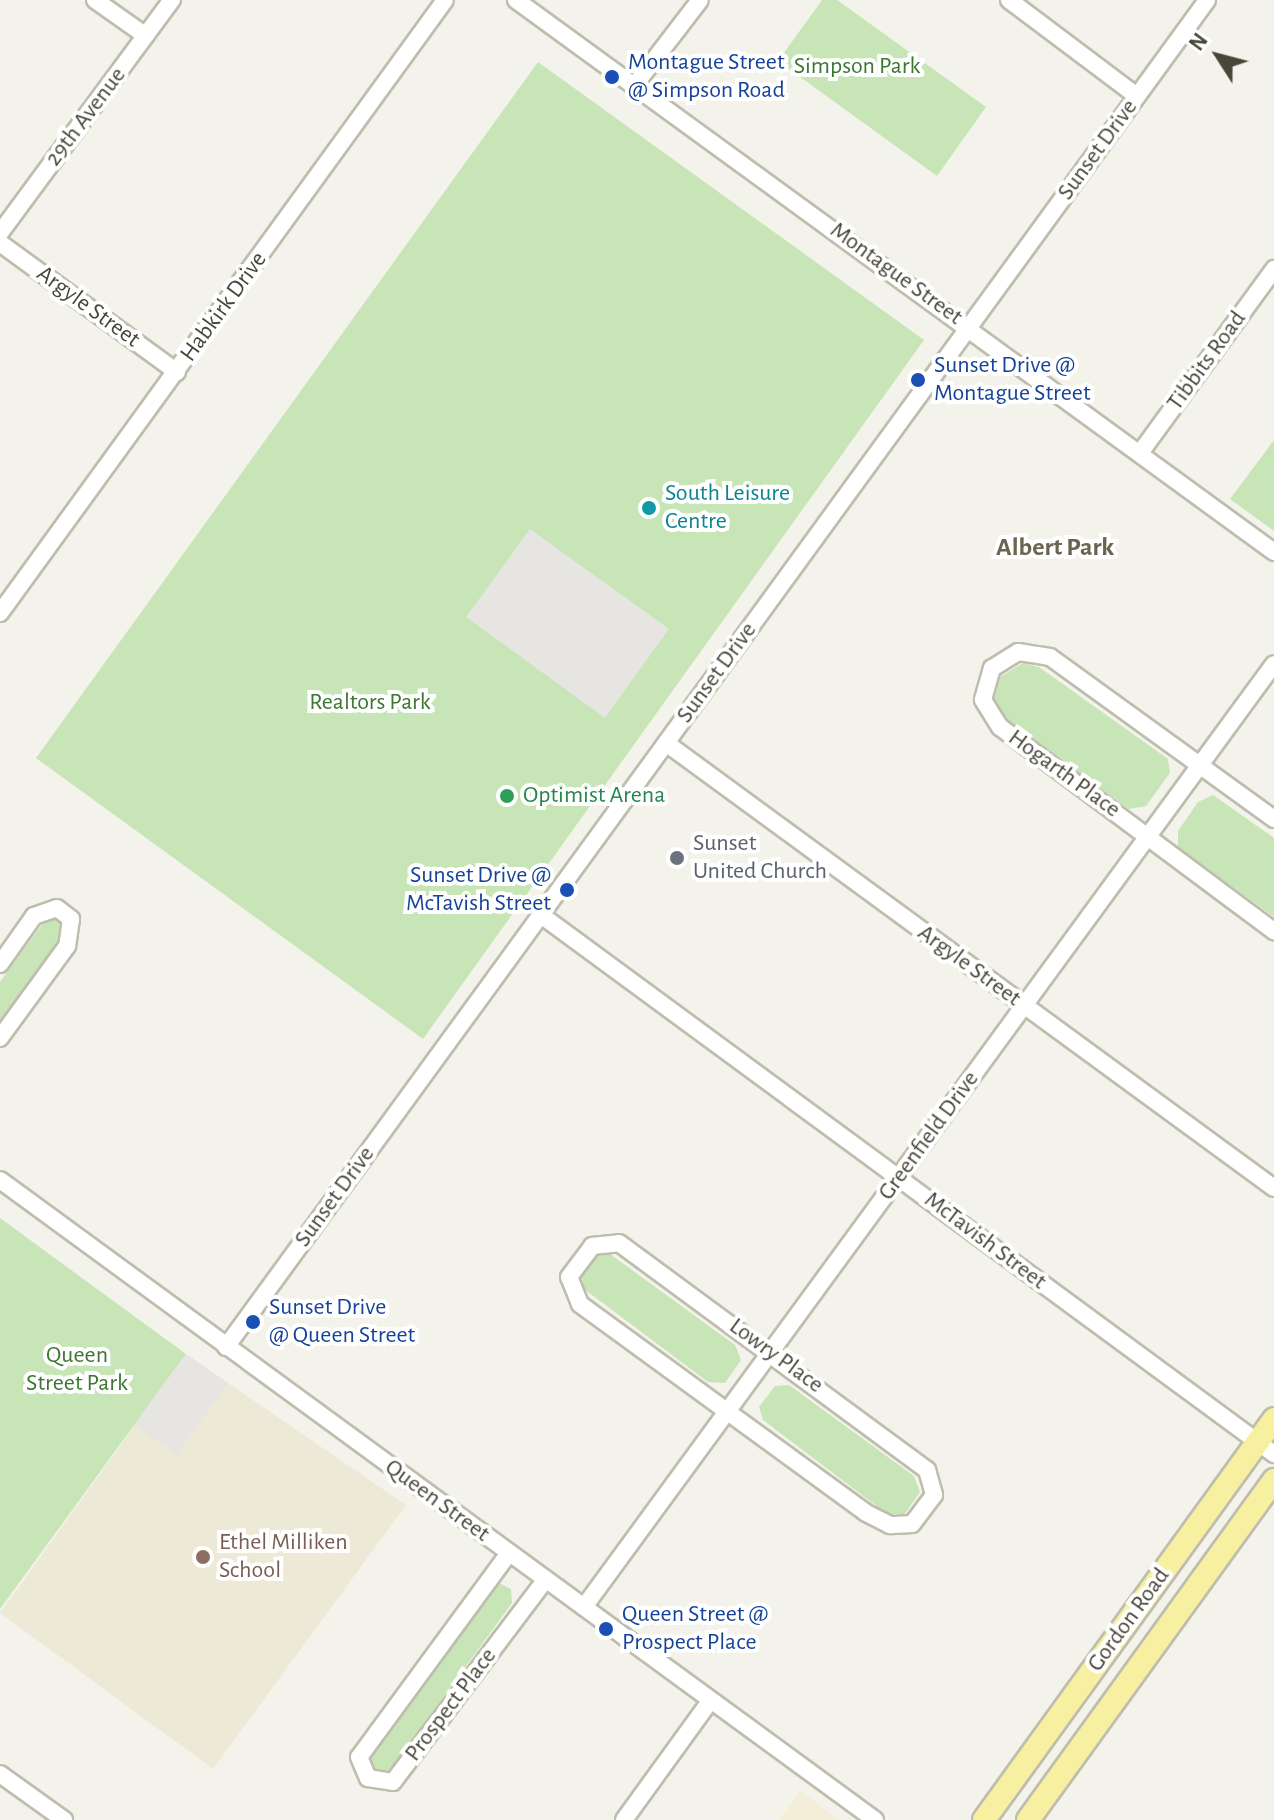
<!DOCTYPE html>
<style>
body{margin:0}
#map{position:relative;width:1274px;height:1820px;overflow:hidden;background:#f4f3eb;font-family:"Alegreya Sans",sans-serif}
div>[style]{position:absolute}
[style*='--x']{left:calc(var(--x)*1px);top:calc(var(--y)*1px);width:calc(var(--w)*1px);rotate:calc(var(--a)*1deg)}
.commercial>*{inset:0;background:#f4eed8}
.education>*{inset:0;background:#ecead6}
.green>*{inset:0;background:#c7e5b7}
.parking>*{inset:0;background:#e6e5e2}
.roads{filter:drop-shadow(2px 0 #bfbdae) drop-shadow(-2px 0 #bfbdae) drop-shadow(0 2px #bfbdae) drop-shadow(0 -2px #bfbdae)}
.minor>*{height:16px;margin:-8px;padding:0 8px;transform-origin:8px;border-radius:8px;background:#fff}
.major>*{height:22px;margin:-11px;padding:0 11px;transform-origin:11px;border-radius:11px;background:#f7f0a1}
.dots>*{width:22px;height:22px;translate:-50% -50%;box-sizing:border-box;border:4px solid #fff;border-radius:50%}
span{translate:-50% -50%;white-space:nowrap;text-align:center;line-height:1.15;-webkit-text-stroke:8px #fff;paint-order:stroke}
.transit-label{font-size:24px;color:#164399}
.left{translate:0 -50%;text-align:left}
.right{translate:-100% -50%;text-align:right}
.park-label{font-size:24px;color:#3c7630}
.street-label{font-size:24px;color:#484539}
.culture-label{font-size:24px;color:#0d838f}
.leisure-label{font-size:24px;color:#27864d}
.worship-label{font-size:24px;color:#5b616d}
.education-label{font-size:24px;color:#785e54}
.neighbourhood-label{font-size:26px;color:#6a6551;font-weight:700}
.north{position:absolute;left:1178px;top:16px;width:80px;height:80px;-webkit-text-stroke:6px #fff;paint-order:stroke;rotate:306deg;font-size:22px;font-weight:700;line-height:32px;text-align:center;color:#484539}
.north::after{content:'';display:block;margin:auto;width:28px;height:36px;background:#484539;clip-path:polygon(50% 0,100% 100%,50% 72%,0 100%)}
</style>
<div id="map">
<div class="commercial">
<i style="clip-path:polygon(800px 1791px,840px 1820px,779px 1820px)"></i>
</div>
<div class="education">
<i style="clip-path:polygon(186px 1354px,406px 1505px,213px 1769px,0 1613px)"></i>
</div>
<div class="green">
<i style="clip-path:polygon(822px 0,837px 0,986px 107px,937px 176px,778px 61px)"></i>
<i style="clip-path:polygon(538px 62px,924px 340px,423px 1039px,36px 758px)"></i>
<i style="clip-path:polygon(1274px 440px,1274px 531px,1230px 499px)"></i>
<i style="clip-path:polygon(1023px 663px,1039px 667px,1168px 759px,1170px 773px,1146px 806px,1129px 809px,1005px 720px,994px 699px,1000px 677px)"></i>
<i style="clip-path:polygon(1213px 795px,1274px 838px,1274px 917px,1178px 847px,1178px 831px,1198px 802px)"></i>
<i style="clip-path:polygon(59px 918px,64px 936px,0 1025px,0 982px,46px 919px)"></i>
<i style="clip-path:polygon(0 1218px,186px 1354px,0 1609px)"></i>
<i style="clip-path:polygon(610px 1254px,735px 1345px,741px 1360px,725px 1383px,708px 1382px,584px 1289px,581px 1275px,596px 1255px)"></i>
<i style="clip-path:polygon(789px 1385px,914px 1476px,920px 1492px,904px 1515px,887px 1514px,763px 1420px,759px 1407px,775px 1386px)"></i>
<i style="clip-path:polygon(499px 1583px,511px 1589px,512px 1603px,390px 1770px,376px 1771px,370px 1766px,371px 1752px)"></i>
</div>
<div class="parking">
<i style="clip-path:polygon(530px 529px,669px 629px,605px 718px,466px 617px)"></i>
<i style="clip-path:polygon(186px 1354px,228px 1383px,176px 1455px,134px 1425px)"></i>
</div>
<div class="roads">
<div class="minor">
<i style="--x:95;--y:0;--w:62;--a:35.2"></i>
<i style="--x:516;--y:0;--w:938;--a:36.06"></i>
<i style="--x:1009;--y:0;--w:160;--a:36.9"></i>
<i style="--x:634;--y:86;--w:108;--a:-52.5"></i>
<i style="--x:0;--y:233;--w:290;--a:-53.6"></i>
<i style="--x:0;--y:243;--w:219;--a:36.1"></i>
<i style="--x:1140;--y:453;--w:228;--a:-53.9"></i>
<i style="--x:0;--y:613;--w:757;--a:-54.02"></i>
<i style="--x:666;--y:743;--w:753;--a:36.2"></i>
<i style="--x:1274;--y:819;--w:276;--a:-144.1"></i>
<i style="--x:1050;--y:657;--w:32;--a:-171"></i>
<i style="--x:1018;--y:652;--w:31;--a:148"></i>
<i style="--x:992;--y:668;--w:33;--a:106"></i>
<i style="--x:983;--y:700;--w:32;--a:58"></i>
<i style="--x:1000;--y:727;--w:342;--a:36.7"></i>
<i style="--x:541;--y:915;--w:910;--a:36.33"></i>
<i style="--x:0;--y:964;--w:59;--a:-54.7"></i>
<i style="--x:34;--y:916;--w:24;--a:-19"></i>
<i style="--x:57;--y:908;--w:18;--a:38"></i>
<i style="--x:71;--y:919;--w:27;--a:98"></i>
<i style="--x:67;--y:946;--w:114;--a:126.1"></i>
<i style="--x:0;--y:1180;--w:1084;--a:36.18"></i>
<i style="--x:619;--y:1243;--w:383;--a:36.4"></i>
<i style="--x:927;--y:1470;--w:26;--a:74"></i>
<i style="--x:934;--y:1495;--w:36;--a:127"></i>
<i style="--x:912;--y:1524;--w:22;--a:177"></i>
<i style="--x:890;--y:1525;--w:28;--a:-153"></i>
<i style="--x:865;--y:1512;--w:353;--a:-143.9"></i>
<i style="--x:580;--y:1304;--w:29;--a:-112"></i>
<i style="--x:569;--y:1277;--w:39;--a:-53"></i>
<i style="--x:592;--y:1246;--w:27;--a:-6"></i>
<i style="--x:226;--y:1347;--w:1666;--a:-53.93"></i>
<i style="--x:509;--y:1553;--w:253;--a:126.3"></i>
<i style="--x:359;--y:1757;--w:23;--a:67"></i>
<i style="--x:368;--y:1778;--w:25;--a:9"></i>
<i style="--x:393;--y:1782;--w:253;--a:-53"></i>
<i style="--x:584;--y:1607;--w:1168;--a:-53.81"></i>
<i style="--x:0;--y:1774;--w:79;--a:35.7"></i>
<i style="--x:624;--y:1820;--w:147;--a:-54.1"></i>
</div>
<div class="major">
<i style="--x:984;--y:1820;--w:495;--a:-54.1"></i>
<i style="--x:1028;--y:1820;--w:420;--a:-54.1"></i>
</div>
</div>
<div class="dots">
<i style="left:612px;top:77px;background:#1a4fb4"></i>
<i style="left:918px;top:380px;background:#1a4fb4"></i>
<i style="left:649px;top:508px;background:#0f9aa8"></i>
<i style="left:507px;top:796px;background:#2e9e5b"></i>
<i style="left:677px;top:858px;background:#6b7280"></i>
<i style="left:567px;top:890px;background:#1a4fb4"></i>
<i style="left:253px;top:1322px;background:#1a4fb4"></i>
<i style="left:203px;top:1557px;background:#8d6e63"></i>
<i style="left:606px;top:1629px;background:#1a4fb4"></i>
</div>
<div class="transit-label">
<span class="left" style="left:628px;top:77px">Montague Street<br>@ Simpson Road</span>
<span class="left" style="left:934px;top:380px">Sunset Drive @<br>Montague Street</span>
<span class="right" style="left:551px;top:890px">Sunset Drive @<br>McTavish Street</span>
<span class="left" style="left:269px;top:1322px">Sunset Drive<br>@ Queen Street</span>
<span class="left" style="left:622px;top:1629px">Queen Street @<br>Prospect Place</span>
</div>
<div class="park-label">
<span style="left:857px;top:67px">Simpson Park</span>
<span style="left:370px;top:703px">Realtors Park</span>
<span style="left:77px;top:1370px">Queen<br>Street Park</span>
</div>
<div class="street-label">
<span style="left:86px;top:117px;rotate:-53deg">29th Avenue</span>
<span style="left:1098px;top:150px;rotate:-54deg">Sunset Drive</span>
<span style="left:896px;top:274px;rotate:36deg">Montague Street</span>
<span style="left:88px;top:307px;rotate:36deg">Argyle Street</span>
<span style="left:224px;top:307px;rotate:-54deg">Habkirk Drive</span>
<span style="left:1207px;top:361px;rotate:-54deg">Tibbits Road</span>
<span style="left:717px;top:673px;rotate:-54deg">Sunset Drive</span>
<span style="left:1064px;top:774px;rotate:36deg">Hogarth Place</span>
<span style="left:969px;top:966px;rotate:36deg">Argyle Street</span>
<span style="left:929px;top:1136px;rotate:-54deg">Greenfield Drive</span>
<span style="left:335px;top:1197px;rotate:-54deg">Sunset Drive</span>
<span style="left:985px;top:1241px;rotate:37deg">McTavish Street</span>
<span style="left:776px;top:1356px;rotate:36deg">Lowry Place</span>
<span style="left:437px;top:1501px;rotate:36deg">Queen Street</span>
<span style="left:1129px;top:1620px;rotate:-54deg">Gordon Road</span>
<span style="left:451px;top:1705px;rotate:-53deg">Prospect Place</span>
</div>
<div class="culture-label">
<span class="left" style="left:665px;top:508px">South Leisure<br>Centre</span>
</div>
<div class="leisure-label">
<span class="left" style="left:523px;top:796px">Optimist Arena</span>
</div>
<div class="worship-label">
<span class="left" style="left:693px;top:858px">Sunset<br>United Church</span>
</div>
<div class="education-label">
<span class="left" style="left:219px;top:1557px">Ethel Milliken<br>School</span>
</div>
<div class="neighbourhood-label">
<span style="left:1055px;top:548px">Albert Park</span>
</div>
<div class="north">N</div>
</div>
